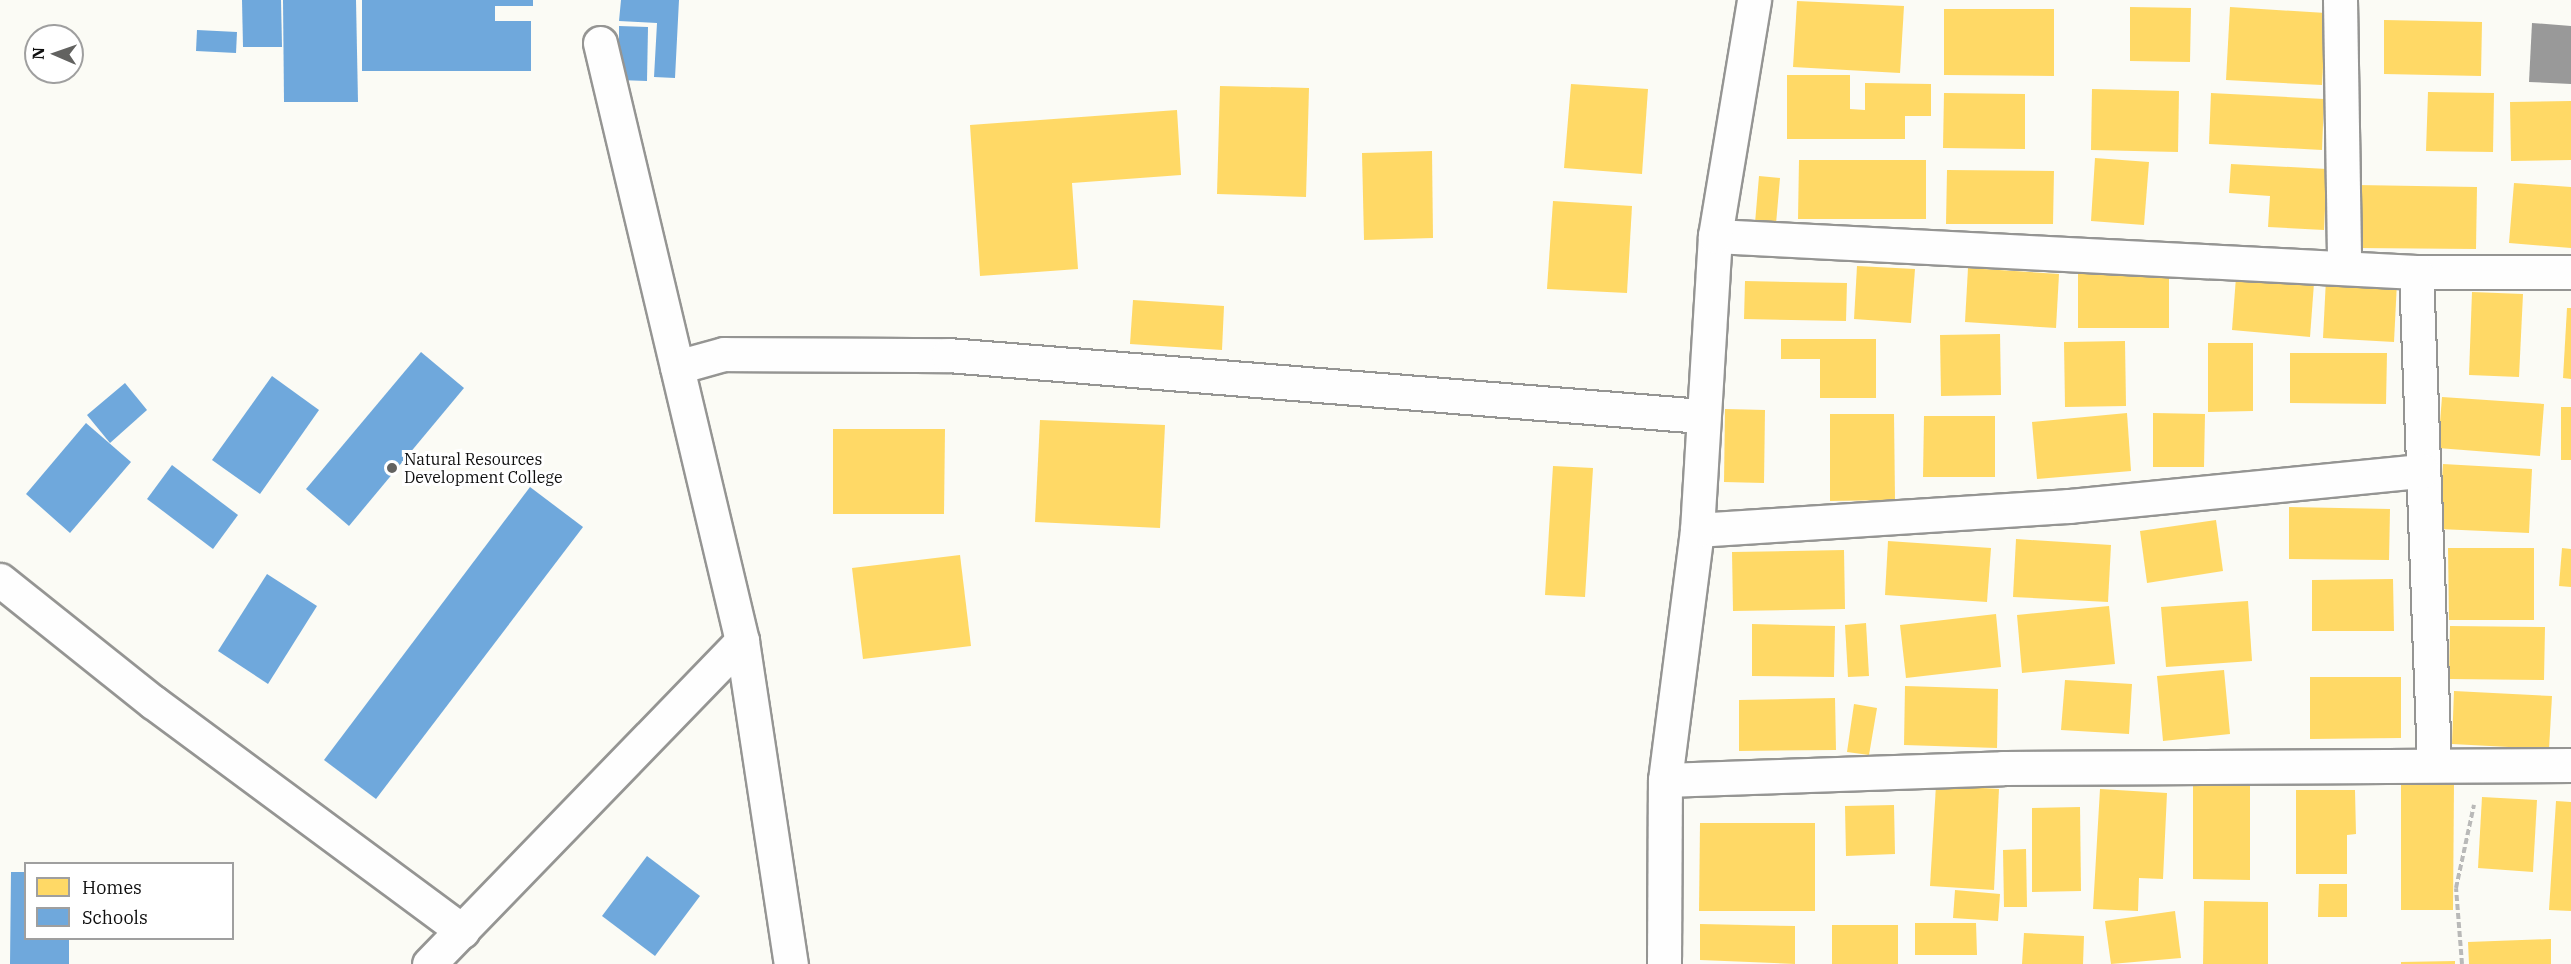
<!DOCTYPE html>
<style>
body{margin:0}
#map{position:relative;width:2571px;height:964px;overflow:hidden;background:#fbfbf5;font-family:"IBM Plex Serif",serif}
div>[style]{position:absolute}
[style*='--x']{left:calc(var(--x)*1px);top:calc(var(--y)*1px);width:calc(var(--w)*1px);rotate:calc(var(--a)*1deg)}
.homes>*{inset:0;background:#ffd966}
.schools>*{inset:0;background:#6fa8dc}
.industry>*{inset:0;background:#999}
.path>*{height:4px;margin-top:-2px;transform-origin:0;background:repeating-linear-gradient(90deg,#b9b9b8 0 6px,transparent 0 9px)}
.roads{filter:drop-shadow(2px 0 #959593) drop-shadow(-2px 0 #959593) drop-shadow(0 2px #959593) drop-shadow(0 -2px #959593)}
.minor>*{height:33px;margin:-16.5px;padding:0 16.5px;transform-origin:16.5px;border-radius:16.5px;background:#fefefe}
.dots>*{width:16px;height:16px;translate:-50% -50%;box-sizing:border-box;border:3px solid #fff;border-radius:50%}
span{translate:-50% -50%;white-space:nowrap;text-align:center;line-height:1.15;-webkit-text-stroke:6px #fff;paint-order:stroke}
.poi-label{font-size:16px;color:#0f0f0f}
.left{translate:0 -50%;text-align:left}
.legend{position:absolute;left:24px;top:862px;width:210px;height:78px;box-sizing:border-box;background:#fff;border:2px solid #9f9f9f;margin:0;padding:8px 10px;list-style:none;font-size:18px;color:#0f0f0f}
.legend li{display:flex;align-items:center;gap:12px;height:30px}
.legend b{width:30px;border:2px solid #9f9f9f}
.north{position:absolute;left:24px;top:24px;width:60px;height:60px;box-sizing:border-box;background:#fff;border:2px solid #9f9f9f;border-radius:50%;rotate:272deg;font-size:16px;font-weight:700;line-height:24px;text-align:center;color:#0f0f0f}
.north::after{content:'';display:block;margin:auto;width:21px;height:27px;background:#626260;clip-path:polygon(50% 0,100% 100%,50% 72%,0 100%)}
</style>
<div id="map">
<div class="homes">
<i style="clip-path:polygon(1797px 1px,1904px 6px,1900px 73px,1793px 67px)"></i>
<i style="clip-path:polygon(2130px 7px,2191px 8px,2190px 62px,2130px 61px)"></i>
<i style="clip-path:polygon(2230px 7px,2326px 13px,2322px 85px,2226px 80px)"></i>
<i style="clip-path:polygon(1944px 9px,2054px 9px,2054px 76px,1944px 75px)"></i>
<i style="clip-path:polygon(2384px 20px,2482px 22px,2481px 76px,2384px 74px)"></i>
<i style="clip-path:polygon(1787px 75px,1850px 75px,1850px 109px,1865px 110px,1865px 83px,1931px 84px,1931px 116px,1905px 116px,1905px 139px,1787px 139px)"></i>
<i style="clip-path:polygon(1571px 84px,1648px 89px,1642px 174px,1564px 168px)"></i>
<i style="clip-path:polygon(1220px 86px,1309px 88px,1306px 197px,1217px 194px)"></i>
<i style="clip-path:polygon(2092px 89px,2179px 91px,2178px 152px,2091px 150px)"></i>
<i style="clip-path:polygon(2428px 92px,2494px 93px,2493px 152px,2426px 151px)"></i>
<i style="clip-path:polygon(1944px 93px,2025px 94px,2025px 149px,1943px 148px)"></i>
<i style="clip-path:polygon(2211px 93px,2324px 99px,2322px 150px,2209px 144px)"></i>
<i style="clip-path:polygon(2571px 101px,2571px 160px,2511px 161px,2510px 102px)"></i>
<i style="clip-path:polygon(1177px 110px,1181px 175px,1072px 183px,1078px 269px,980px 276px,970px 125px)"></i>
<i style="clip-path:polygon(1432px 151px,1433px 238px,1364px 240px,1362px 153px)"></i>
<i style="clip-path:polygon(2095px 158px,2149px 162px,2144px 225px,2091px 221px)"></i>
<i style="clip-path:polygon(1799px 160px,1926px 160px,1926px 219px,1798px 219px)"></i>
<i style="clip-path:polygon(2231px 164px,2327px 169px,2324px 230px,2268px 227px,2270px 196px,2229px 193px)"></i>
<i style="clip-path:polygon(1947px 170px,2054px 171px,2053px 224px,1946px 224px)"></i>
<i style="clip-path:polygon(1759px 176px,1780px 178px,1776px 224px,1755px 223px)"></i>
<i style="clip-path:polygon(2514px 183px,2571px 187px,2571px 248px,2509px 243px)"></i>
<i style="clip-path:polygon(2357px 185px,2477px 187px,2476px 249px,2356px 248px)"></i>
<i style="clip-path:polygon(1553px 201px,1632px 206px,1627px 293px,1547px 289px)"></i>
<i style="clip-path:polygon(1857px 266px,1915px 269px,1911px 323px,1854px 319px)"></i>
<i style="clip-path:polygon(2078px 266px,2169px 266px,2169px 328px,2078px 328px)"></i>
<i style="clip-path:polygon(1968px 268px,2059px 274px,2056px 328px,1965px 322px)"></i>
<i style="clip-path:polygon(2236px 277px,2314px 283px,2310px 337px,2232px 330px)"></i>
<i style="clip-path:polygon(2326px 279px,2397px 282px,2394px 342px,2323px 338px)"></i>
<i style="clip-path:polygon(1745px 281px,1847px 283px,1846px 321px,1744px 319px)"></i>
<i style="clip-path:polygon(2472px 292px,2523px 294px,2519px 377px,2469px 375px)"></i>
<i style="clip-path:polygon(1133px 300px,1224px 306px,1222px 350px,1130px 344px)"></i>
<i style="clip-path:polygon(2567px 308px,2571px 308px,2571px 379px,2563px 378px)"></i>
<i style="clip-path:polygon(2000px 334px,2001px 395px,1941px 396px,1940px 335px)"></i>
<i style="clip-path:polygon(1781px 339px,1876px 339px,1876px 398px,1820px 398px,1820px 359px,1781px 359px)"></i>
<i style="clip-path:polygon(2125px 341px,2126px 406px,2065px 407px,2064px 342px)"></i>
<i style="clip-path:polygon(2208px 343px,2253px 343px,2253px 411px,2208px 412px)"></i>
<i style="clip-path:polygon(2290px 353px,2387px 353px,2386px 404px,2290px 403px)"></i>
<i style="clip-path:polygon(2442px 397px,2544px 404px,2540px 456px,2438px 448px)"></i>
<i style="clip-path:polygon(2561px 407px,2571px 407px,2571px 460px,2561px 460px)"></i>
<i style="clip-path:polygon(1725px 409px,1765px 410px,1764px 483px,1724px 482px)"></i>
<i style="clip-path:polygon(2127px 413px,2131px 471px,2037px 479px,2032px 422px)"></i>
<i style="clip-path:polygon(2153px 413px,2205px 414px,2204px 467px,2153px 467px)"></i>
<i style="clip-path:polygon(1830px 414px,1894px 414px,1895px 500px,1830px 501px)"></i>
<i style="clip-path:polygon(1924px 416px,1995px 416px,1995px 477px,1923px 477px)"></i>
<i style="clip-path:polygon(1040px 420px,1165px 425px,1160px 528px,1035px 522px)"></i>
<i style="clip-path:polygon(833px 429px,945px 429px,944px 514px,833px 514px)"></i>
<i style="clip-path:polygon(2443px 464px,2532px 469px,2529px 533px,2439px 529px)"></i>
<i style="clip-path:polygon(1553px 466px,1593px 468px,1585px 597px,1545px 595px)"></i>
<i style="clip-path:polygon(2289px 507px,2390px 509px,2389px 560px,2289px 559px)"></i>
<i style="clip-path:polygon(2216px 520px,2223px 571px,2147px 583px,2140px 531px)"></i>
<i style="clip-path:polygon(2016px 539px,2111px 545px,2108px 602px,2013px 597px)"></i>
<i style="clip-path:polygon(1888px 541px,1991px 548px,1987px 602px,1885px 595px)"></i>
<i style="clip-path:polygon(2448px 548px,2534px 548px,2534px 620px,2449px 620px)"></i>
<i style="clip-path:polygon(2562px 548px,2571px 549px,2571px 587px,2559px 586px)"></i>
<i style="clip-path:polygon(1844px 550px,1845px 609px,1733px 611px,1732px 552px)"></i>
<i style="clip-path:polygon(960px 555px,971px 646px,863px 659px,852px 568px)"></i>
<i style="clip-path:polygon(2393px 579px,2394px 631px,2312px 631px,2312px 580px)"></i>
<i style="clip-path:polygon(2248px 601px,2252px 661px,2166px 667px,2161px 607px)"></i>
<i style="clip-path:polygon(2109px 606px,2115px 664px,2022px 673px,2017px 615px)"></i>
<i style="clip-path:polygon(1996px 614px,2001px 667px,1906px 678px,1900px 625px)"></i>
<i style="clip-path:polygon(1866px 623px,1869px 676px,1848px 677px,1845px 625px)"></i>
<i style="clip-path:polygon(1752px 624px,1835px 626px,1834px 677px,1752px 676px)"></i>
<i style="clip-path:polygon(2450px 626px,2545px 627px,2544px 680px,2449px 679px)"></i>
<i style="clip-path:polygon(2224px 670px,2230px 734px,2163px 741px,2157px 676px)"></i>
<i style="clip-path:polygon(2310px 677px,2401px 677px,2401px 738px,2310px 739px)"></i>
<i style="clip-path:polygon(2065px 680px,2132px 684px,2129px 734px,2061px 730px)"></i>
<i style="clip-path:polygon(1905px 686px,1998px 689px,1997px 748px,1904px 745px)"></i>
<i style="clip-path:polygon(2454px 691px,2552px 696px,2549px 749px,2452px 744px)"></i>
<i style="clip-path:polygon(1835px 698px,1836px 750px,1739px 751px,1739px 700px)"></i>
<i style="clip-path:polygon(1854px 704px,1877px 708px,1869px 755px,1847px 752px)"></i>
<i style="clip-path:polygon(2193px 780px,2250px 780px,2250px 880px,2193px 879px)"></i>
<i style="clip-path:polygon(2401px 782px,2454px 783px,2453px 910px,2401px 910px)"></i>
<i style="clip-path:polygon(1936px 785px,1999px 789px,1994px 890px,1930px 886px)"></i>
<i style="clip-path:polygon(2100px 789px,2167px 793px,2163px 879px,2139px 878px,2138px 911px,2093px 909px)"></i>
<i style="clip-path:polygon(2296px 790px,2355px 790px,2356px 834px,2347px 835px,2347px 874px,2296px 874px)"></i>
<i style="clip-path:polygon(2482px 797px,2537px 800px,2533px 872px,2478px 868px)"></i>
<i style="clip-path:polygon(2556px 801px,2571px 802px,2571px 911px,2549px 910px)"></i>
<i style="clip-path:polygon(1894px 805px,1895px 854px,1846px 856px,1845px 806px)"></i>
<i style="clip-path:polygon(2080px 807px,2081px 891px,2032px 892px,2032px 808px)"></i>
<i style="clip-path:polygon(1700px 823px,1815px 823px,1815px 911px,1699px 911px)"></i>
<i style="clip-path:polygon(2026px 849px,2027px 907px,2004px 907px,2003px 850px)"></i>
<i style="clip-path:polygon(2319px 884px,2347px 884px,2347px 917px,2318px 917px)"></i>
<i style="clip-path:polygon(1955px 890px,2000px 894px,1998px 921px,1953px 918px)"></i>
<i style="clip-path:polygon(2204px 901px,2268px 902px,2268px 964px,2203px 964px)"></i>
<i style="clip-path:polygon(2175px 911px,2181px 958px,2111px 964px,2105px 921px)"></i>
<i style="clip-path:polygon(1915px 923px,1976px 923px,1977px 955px,1915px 955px)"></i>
<i style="clip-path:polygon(1700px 924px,1795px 926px,1795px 964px,1700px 960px)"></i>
<i style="clip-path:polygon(1832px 925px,1898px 925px,1898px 964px,1832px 964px)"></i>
<i style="clip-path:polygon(2024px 933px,2084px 936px,2083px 964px,2022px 964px)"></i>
<i style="clip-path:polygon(2551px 939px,2551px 964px,2469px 964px,2468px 942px)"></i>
<i style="clip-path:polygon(2455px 961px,2455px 964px,2401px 964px,2401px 962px)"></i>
</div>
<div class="schools">
<i style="clip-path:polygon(242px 0,281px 0,282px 47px,243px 47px)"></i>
<i style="clip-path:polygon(283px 0,356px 0,358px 102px,284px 102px)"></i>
<i style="clip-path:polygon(362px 0,533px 0,533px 6px,495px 6px,495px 21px,531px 21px,531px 71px,362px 71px)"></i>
<i style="clip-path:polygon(621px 0,679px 0,675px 78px,654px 77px,657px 23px,619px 21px)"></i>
<i style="clip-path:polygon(619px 26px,648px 27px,647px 81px,619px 80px)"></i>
<i style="clip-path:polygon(197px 30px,237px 32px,236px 53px,196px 51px)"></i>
<i style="clip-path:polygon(421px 352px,464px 388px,349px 526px,306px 489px)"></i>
<i style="clip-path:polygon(272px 376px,319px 410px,260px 494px,212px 460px)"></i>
<i style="clip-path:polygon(125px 383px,147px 410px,110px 443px,87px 415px)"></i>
<i style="clip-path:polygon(86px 423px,131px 462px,70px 533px,26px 494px)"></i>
<i style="clip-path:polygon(172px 465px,238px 515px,213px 549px,147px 499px)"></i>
<i style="clip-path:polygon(530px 487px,583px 527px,376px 799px,324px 760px)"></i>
<i style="clip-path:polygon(267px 574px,317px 606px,268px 684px,218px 651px)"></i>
<i style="clip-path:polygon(647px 856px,700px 896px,655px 956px,602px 916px)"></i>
<i style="clip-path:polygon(11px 872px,26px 872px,26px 938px,69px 938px,69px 964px,10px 964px)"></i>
</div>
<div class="industry">
<i style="clip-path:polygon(2532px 23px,2571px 26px,2571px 84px,2529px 82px)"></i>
</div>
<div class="path">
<i style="--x:2462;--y:964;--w:76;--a:-94.5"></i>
<i style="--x:2456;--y:888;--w:85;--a:-77.8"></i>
</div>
<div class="roads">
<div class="minor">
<i style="--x:2340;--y:0;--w:267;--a:89.1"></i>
<i style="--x:600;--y:43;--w:615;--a:76.64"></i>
<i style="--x:742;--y:641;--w:327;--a:81.4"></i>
<i style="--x:1715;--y:236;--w:702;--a:2.94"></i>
<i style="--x:2416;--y:272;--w:155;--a:0"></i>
<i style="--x:2416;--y:272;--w:493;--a:87.9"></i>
<i style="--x:677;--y:367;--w:49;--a:-15.5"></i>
<i style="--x:724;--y:354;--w:224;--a:0.3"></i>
<i style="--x:948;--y:355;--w:755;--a:4.63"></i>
<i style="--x:1697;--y:530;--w:373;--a:-3.7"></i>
<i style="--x:2069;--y:506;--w:355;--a:-5.7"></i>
<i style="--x:0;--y:580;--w:196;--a:38.6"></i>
<i style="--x:153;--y:702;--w:385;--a:36.5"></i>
<i style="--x:1665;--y:780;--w:338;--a:-2"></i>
<i style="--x:2003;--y:768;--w:568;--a:-0.3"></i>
<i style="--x:429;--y:964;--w:450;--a:-45.9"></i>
<i style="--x:1664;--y:964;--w:184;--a:-89.7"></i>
<i style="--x:1665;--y:780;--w:252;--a:-82.7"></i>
<i style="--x:1697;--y:530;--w:295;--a:-86.5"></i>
<i style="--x:1715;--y:236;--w:239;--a:-80.6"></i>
</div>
</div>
<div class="dots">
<i style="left:392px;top:468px;background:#626260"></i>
</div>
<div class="poi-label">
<span class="left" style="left:404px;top:468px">Natural Resources<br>Development College</span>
</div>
<ul class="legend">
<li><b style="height:16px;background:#ffd966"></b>Homes</li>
<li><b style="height:16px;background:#6fa8dc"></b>Schools</li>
</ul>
<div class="north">N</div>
</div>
